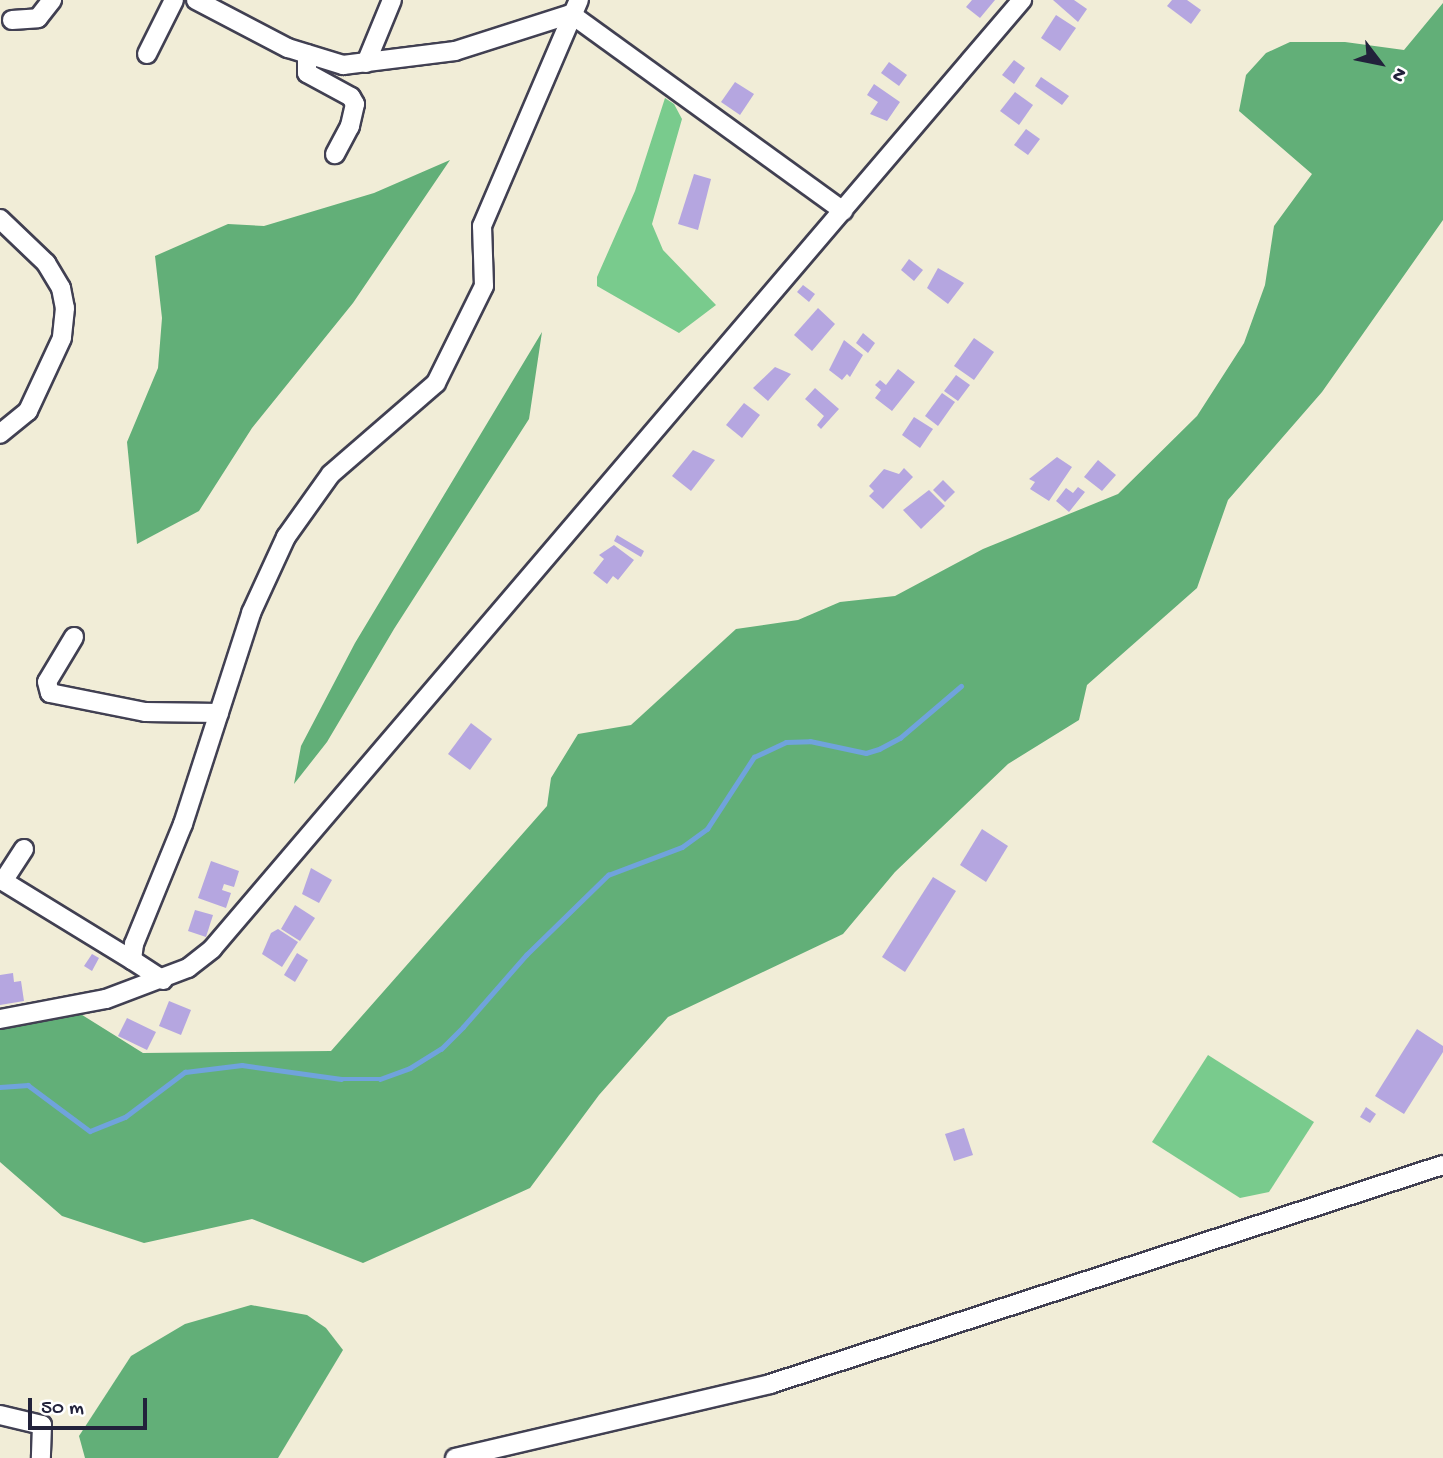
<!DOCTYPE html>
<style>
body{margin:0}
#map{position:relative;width:1443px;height:1458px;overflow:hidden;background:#f1edd7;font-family:"Gochi Hand",sans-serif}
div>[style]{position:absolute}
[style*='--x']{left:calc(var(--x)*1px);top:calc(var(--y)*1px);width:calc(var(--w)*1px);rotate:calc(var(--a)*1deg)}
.green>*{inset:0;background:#79cb8d}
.forest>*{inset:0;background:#62af78}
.stream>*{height:4.5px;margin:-2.25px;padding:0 2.25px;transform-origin:2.25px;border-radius:2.25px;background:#70a3dc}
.building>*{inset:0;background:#b5a6e0}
.roads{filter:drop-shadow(2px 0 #414052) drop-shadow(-2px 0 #414052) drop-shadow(0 2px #414052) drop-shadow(0 -2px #414052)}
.street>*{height:18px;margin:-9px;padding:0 9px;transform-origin:9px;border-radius:9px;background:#fff}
span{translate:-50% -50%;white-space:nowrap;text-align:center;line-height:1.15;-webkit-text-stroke:6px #fff;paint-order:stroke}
.north{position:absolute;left:1345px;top:28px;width:70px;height:70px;-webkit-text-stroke:5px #fff;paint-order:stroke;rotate:122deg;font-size:19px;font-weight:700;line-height:28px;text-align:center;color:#22223b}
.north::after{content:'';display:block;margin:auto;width:24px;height:32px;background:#22223b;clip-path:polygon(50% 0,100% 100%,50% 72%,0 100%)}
.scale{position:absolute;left:28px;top:1398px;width:119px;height:32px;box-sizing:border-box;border:4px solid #22223b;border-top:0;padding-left:9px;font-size:21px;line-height:24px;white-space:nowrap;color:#22223b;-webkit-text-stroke:5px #fff;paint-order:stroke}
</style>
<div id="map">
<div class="green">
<i style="clip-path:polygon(665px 98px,674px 104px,682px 119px,652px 224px,663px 250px,716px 305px,679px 333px,597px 286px,597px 277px,635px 191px)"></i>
<i style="clip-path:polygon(1208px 1055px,1314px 1122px,1269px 1192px,1240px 1198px,1152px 1142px)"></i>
</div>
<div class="forest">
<i style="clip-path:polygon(1443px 3px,1443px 220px,1322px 392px,1228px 500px,1197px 588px,1087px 685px,1079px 720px,1008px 764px,895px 872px,843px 934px,668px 1017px,599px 1095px,530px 1188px,363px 1263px,252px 1219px,144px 1243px,62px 1216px,0 1162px,0 1028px,71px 1008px,143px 1053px,331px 1051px,547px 806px,551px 778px,578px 734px,631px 725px,736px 629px,798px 620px,840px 602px,895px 596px,983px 549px,1118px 494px,1197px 416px,1244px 343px,1265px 285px,1274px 226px,1312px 174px,1239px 111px,1246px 75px,1266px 53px,1290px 42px,1345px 42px,1404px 50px)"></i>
<i style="clip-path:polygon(450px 160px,353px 303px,252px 428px,199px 511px,137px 544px,127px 442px,158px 368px,162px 318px,155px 256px,228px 224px,264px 226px,374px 193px)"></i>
<i style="clip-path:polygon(542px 332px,529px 419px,394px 629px,327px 742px,294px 784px,301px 746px,355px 643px)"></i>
<i style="clip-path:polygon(251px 1305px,307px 1315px,326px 1328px,343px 1350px,278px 1458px,85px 1458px,79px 1436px,131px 1356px,185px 1324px)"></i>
</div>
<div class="stream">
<i style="--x:0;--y:1087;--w:28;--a:-4"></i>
<i style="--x:28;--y:1085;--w:77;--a:36.6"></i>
<i style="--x:90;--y:1131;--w:38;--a:-22"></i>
<i style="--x:125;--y:1117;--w:75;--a:-36.9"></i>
<i style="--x:185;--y:1072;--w:57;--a:-7"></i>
<i style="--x:242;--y:1065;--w:100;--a:8"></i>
<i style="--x:341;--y:1079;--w:39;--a:0"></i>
<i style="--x:380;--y:1079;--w:32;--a:-20"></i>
<i style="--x:410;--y:1068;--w:36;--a:-32"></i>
<i style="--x:441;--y:1049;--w:31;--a:-45"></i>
<i style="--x:463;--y:1027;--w:96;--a:-48.8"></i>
<i style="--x:526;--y:955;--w:115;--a:-44.3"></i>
<i style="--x:608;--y:875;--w:79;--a:-20.7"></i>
<i style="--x:682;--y:847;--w:31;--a:-36"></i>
<i style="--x:707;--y:829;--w:86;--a:-56.9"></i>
<i style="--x:754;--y:757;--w:35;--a:-25"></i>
<i style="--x:786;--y:742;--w:24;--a:-2"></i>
<i style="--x:810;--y:741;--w:57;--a:12.1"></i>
<i style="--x:866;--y:753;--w:14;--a:-17"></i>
<i style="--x:879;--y:749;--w:24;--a:-28"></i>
<i style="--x:900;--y:738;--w:80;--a:-40.4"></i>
</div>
<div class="building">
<i style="clip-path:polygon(972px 0,995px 0,980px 18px,966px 7px)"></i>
<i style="clip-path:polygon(1053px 0,1074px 0,1087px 9px,1078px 22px)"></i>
<i style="clip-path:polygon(1172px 0,1187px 0,1201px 10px,1191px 24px,1167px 6px)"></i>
<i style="clip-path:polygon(1056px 15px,1076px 28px,1060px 51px,1041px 38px)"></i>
<i style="clip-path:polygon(1014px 60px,1025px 68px,1014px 84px,1002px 75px)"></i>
<i style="clip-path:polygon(889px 62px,907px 75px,899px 86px,881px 73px)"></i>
<i style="clip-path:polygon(1041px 77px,1069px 96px,1062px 105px,1035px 86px)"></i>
<i style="clip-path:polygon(735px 82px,754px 94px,740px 115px,721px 102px)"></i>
<i style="clip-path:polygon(874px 84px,900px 102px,887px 121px,870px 114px,878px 102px,867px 95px)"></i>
<i style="clip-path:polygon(1015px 92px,1033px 105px,1019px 125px,1000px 111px)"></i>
<i style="clip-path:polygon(1026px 129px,1040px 139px,1028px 155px,1014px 145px)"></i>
<i style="clip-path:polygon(694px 174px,711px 179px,698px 230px,678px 224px)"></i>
<i style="clip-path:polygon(909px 259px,923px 270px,914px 281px,901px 270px)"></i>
<i style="clip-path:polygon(938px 268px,964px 283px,948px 304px,927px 288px)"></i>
<i style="clip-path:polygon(803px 285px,815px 294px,809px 302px,797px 292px)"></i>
<i style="clip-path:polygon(818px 308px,835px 324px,812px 351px,794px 335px)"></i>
<i style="clip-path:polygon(863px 333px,875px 343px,868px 353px,856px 343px)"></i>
<i style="clip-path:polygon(974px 338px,994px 352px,974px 380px,954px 366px)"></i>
<i style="clip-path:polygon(844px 340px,863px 355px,850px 377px,847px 374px,842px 380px,829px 370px)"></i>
<i style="clip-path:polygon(775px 367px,791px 374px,768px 401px,753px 388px)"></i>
<i style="clip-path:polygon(898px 369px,915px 382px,892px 411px,875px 398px,881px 390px,875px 385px,880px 380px,886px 385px)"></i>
<i style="clip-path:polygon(956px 375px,970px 385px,958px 401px,944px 391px)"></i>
<i style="clip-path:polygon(815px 388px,839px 409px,821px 429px,817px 425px,824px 416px,805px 399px)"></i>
<i style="clip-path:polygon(942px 393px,955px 402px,938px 426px,925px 416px)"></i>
<i style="clip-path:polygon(744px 403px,760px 415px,742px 438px,726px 425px)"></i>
<i style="clip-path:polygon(914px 417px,933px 429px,920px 448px,902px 435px)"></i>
<i style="clip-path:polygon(693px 450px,715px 460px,691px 491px,672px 476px)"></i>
<i style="clip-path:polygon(1057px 457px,1072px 467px,1049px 501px,1030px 489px,1035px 482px,1029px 479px)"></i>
<i style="clip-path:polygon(1098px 460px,1116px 475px,1102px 491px,1084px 477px)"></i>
<i style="clip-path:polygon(904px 468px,913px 477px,883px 509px,869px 496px,874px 491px,869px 486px,884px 469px,899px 474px)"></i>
<i style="clip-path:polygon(943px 480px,955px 492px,945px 502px,933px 490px)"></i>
<i style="clip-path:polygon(1078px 487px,1085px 492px,1069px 512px,1056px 501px,1066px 488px,1073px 493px)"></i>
<i style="clip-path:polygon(929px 490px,945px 506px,921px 529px,903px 510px)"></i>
<i style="clip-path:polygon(617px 535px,644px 551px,641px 557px,614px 541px)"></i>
<i style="clip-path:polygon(614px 545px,634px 560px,618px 580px,613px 576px,607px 584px,593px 573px,604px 559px,599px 555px)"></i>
<i style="clip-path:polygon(471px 723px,492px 739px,470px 770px,448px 754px)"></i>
<i style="clip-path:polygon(982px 829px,1008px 846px,986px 882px,960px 865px)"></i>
<i style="clip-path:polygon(211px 861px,239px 871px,234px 887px,224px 884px,222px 890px,231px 893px,226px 908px,198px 898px)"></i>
<i style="clip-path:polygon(311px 868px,332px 880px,319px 903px,302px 894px)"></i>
<i style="clip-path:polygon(933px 877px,956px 891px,905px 972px,882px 957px)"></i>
<i style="clip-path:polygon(295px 905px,315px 918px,300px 941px,281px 929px)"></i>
<i style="clip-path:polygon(195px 910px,213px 915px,206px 937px,188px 931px)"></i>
<i style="clip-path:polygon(278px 929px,298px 942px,282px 967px,262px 954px,271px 933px)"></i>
<i style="clip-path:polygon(297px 953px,308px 960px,295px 982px,284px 975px)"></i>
<i style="clip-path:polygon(92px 954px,99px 958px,92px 971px,84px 966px)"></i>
<i style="clip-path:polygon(13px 973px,14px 982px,21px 981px,24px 1001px,0 1005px,0 975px)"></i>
<i style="clip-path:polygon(169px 1001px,191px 1010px,181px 1035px,159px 1026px)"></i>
<i style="clip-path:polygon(127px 1018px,156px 1032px,147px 1050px,118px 1036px)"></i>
<i style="clip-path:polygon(1417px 1029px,1443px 1046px,1443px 1052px,1404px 1114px,1375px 1096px)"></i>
<i style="clip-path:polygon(1366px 1107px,1376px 1114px,1370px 1123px,1360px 1117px)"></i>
<i style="clip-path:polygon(964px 1128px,973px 1155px,954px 1161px,945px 1134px)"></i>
</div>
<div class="roads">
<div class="street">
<i style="--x:196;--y:0;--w:104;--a:27.6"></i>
<i style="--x:288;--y:48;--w:58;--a:17.2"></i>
<i style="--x:343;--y:65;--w:113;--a:-7.1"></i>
<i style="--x:455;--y:51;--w:122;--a:-17.7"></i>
<i style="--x:571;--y:14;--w:336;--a:35.9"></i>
<i style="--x:12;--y:20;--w:26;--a:-4"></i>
<i style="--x:38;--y:18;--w:23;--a:-52"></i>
<i style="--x:147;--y:54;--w:60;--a:-63.4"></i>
<i style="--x:307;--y:54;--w:19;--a:90"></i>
<i style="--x:307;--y:73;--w:50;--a:28.6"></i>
<i style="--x:351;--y:97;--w:8;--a:60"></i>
<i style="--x:355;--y:104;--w:23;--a:103"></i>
<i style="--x:350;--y:126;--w:32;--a:118"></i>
<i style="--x:366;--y:63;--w:68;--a:-67.6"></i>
<i style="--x:0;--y:219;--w:64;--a:43.7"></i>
<i style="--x:46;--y:263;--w:29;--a:59"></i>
<i style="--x:61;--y:288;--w:20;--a:79"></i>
<i style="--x:65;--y:308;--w:30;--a:96"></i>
<i style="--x:62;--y:338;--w:81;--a:115"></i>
<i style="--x:28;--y:411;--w:36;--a:141"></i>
<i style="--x:74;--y:637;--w:52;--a:121"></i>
<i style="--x:47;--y:682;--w:11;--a:75"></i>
<i style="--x:50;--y:693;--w:97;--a:11.3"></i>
<i style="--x:145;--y:712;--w:74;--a:0.8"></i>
<i style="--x:24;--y:849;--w:38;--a:123"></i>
<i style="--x:3;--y:881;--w:151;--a:31.5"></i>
<i style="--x:163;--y:980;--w:37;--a:-147"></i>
<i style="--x:132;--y:960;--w:16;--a:-83"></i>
<i style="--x:134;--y:944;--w:130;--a:-67.8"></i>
<i style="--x:183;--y:824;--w:222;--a:-72.1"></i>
<i style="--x:251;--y:613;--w:84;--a:-65.3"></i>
<i style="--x:286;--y:537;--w:77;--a:-54.5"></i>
<i style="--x:331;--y:474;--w:139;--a:-40.9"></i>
<i style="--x:436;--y:383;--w:108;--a:-63.7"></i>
<i style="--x:484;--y:286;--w:60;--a:-91.9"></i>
<i style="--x:482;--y:226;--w:246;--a:-66.8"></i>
<i style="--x:0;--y:1019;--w:108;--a:-10.7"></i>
<i style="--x:106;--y:999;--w:88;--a:-20.7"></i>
<i style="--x:188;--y:968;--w:31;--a:-38"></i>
<i style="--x:212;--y:949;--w:1248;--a:-49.52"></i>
<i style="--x:0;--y:1415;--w:43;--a:13.4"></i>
<i style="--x:42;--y:1425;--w:33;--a:92"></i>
<i style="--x:455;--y:1458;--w:324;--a:-13.2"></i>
<i style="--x:770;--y:1384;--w:708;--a:-18.03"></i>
</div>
</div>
<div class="north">N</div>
<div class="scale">50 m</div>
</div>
